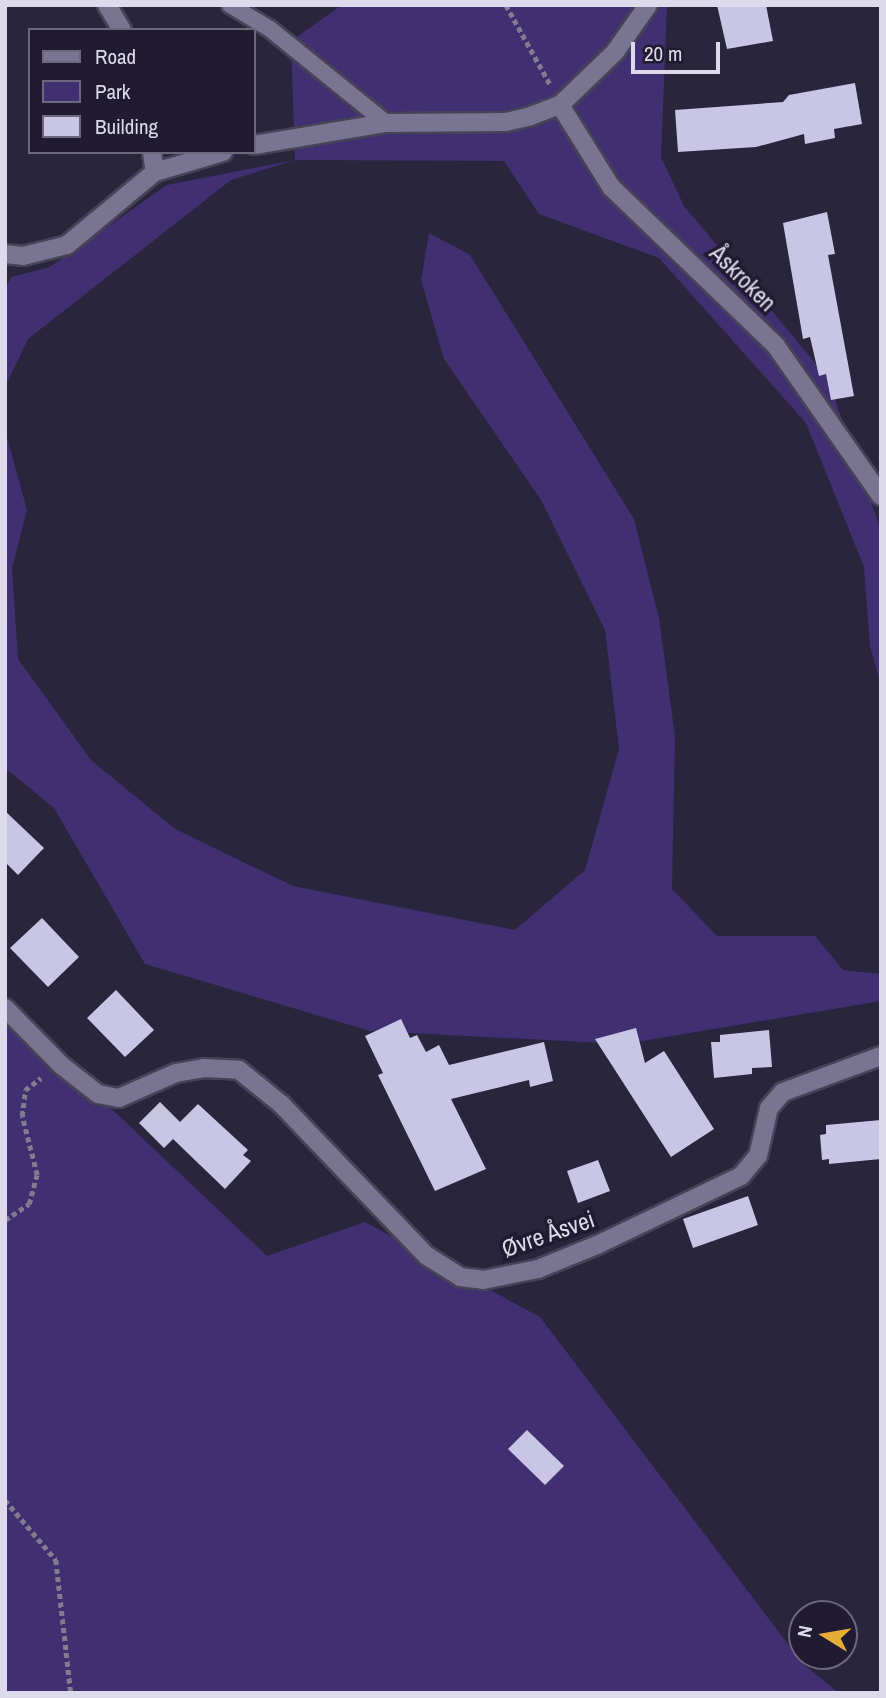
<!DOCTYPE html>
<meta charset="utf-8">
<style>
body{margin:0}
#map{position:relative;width:886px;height:1698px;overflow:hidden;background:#29253d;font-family:"Archivo Narrow",sans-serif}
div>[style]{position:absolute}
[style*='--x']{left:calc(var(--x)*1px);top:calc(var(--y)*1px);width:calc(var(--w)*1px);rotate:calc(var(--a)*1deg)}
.green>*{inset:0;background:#403071}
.building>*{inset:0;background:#c9c5e5}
.path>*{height:4.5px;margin-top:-2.25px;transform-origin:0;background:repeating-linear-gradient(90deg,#7f7c90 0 5px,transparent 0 8.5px)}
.roads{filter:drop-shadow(2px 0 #474357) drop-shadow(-2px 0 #474357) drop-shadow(0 2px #474357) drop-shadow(0 -2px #474357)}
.service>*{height:16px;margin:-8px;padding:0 8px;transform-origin:8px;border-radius:8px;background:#797491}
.minor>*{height:18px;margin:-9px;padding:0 9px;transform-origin:9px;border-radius:9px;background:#797491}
span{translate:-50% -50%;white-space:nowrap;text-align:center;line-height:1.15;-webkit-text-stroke:7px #201b32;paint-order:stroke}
.street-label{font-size:24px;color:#dddbeb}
.frame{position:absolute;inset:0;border:7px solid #dddbeb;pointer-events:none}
.legend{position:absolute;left:28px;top:28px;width:228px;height:126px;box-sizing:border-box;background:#201b32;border:2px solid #6c687c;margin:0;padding:9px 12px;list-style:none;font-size:21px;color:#dddbeb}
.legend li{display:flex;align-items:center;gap:14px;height:35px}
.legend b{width:35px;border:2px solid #6c687c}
.north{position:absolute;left:788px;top:1600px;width:70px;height:70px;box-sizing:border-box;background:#201b32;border:2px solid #6c687c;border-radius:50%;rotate:281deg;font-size:19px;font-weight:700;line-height:28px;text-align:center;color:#dddbeb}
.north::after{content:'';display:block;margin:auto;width:24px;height:32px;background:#e5ad35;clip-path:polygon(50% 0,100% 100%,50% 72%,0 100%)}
.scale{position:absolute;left:631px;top:42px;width:89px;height:32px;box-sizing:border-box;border:4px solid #dddbeb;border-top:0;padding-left:9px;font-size:21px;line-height:24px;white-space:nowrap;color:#dddbeb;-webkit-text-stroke:5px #201b32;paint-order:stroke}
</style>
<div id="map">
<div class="green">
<i style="clip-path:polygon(342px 5px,667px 5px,661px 157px,684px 206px,827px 377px,881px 530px,881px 686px,870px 646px,864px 567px,806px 423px,659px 258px,539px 214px,504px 161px,295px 160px,231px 180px,28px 339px,5px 387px,5px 290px,11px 277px,50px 267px,167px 185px,295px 160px,291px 41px)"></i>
<i style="clip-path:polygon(429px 233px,470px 255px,634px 519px,659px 618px,675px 736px,672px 889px,717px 936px,815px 936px,843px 970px,881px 974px,881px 1001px,624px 1044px,370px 1031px,145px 964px,54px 808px,5px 768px,5px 403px,7px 437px,27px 510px,12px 568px,18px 659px,91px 760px,175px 829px,293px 886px,515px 930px,585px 870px,619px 749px,605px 630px,541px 500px,444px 359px,421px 280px)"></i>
<i style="clip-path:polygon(5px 1008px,267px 1256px,365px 1222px,540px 1317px,803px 1664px,839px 1693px,5px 1693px)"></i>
</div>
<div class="building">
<i style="clip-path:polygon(717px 5px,766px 5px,773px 41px,727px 49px)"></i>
<i style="clip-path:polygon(855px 83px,862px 124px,834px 129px,835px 138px,805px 144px,804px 134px,756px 147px,678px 152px,675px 110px,783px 102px,789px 95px)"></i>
<i style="clip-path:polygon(827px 212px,835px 254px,828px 255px,854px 396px,831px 400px,826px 374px,819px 376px,810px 337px,803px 339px,783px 223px)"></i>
<i style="clip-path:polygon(5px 811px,44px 848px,18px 875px,5px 862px)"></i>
<i style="clip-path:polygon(42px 918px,79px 957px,48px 987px,10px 948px)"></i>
<i style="clip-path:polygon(116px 990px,154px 1030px,125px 1057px,87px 1018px)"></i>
<i style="clip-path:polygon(401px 1019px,410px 1038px,417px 1035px,426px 1052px,439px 1045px,449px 1065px,544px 1042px,553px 1081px,530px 1087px,529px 1080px,451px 1099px,486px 1169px,435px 1191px,378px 1075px,383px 1073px,365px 1036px)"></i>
<i style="clip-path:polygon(636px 1028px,645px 1063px,664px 1051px,714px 1129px,671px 1157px,595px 1039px)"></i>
<i style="clip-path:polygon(769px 1030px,772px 1067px,752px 1068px,752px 1074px,714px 1078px,711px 1042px,720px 1042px,720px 1035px)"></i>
<i style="clip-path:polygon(160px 1102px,180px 1122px,198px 1104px,248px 1150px,243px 1155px,251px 1161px,225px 1189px,173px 1139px,164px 1148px,139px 1123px)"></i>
<i style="clip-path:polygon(881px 1120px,881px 1159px,829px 1164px,829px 1159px,822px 1160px,820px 1135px,826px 1134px,826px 1125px)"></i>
<i style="clip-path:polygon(598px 1160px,610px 1191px,578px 1203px,567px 1171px)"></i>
<i style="clip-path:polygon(748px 1196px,758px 1225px,693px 1248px,683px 1219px)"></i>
<i style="clip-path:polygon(527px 1430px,564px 1466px,545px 1485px,508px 1449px)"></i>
</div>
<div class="path">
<i style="--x:506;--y:5;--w:90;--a:60.9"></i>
<i style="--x:5;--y:1220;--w:29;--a:-34"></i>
<i style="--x:29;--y:1204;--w:30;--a:-75"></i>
<i style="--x:37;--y:1175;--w:61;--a:-104.3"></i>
<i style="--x:22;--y:1116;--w:26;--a:-83"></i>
<i style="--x:25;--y:1090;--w:20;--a:-37"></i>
<i style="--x:5;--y:1500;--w:79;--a:49.6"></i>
<i style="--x:56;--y:1560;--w:134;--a:83.6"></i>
</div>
<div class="roads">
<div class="service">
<i style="--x:230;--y:5;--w:47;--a:31"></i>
<i style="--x:270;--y:29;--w:149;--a:39"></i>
</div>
<div class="minor">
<i style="--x:107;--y:5;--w:29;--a:59"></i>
<i style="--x:560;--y:105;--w:97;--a:58.1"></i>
<i style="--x:611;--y:187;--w:229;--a:43.9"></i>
<i style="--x:776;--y:346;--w:183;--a:55"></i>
<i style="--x:254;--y:145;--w:134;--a:-9.5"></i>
<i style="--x:386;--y:123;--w:120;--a:-0.5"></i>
<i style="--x:506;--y:122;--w:23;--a:-13"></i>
<i style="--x:528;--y:117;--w:34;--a:-21"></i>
<i style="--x:560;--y:105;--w:76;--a:-43.9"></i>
<i style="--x:615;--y:52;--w:57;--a:-54.9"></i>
<i style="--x:155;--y:172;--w:71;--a:-16.4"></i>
<i style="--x:5;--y:254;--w:18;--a:6"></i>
<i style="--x:23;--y:256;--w:45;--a:-14"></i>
<i style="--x:67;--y:245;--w:114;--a:-39.7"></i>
<i style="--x:155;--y:172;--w:20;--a:-99"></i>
<i style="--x:5;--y:1008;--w:80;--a:45.5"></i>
<i style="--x:61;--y:1065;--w:47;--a:38.1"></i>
<i style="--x:98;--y:1094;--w:21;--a:11"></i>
<i style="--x:119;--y:1098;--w:62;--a:-23.7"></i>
<i style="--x:176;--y:1073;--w:28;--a:-10"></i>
<i style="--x:204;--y:1068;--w:35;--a:3"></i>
<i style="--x:239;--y:1070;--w:54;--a:39"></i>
<i style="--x:281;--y:1104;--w:211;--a:46.2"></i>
<i style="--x:427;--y:1256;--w:39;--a:32"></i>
<i style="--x:460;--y:1277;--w:23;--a:7"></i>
<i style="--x:483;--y:1280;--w:56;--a:-11.3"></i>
<i style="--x:538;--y:1269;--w:64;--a:-22.1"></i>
<i style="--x:597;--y:1245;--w:160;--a:-25.6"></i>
<i style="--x:741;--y:1176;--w:26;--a:-50"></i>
<i style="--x:758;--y:1156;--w:49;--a:-77.1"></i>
<i style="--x:769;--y:1108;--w:21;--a:-49"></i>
<i style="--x:783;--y:1092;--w:104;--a:-20.2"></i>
</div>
</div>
<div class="street-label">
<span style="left:743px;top:278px;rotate:45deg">Åskroken</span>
<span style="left:548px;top:1234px;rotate:-19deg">Øvre Åsvei</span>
</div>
<div class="frame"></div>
<ul class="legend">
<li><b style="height:9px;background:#797491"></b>Road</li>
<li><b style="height:19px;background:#403071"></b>Park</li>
<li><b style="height:19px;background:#c9c5e5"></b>Building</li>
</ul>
<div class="north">N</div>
<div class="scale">20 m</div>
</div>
